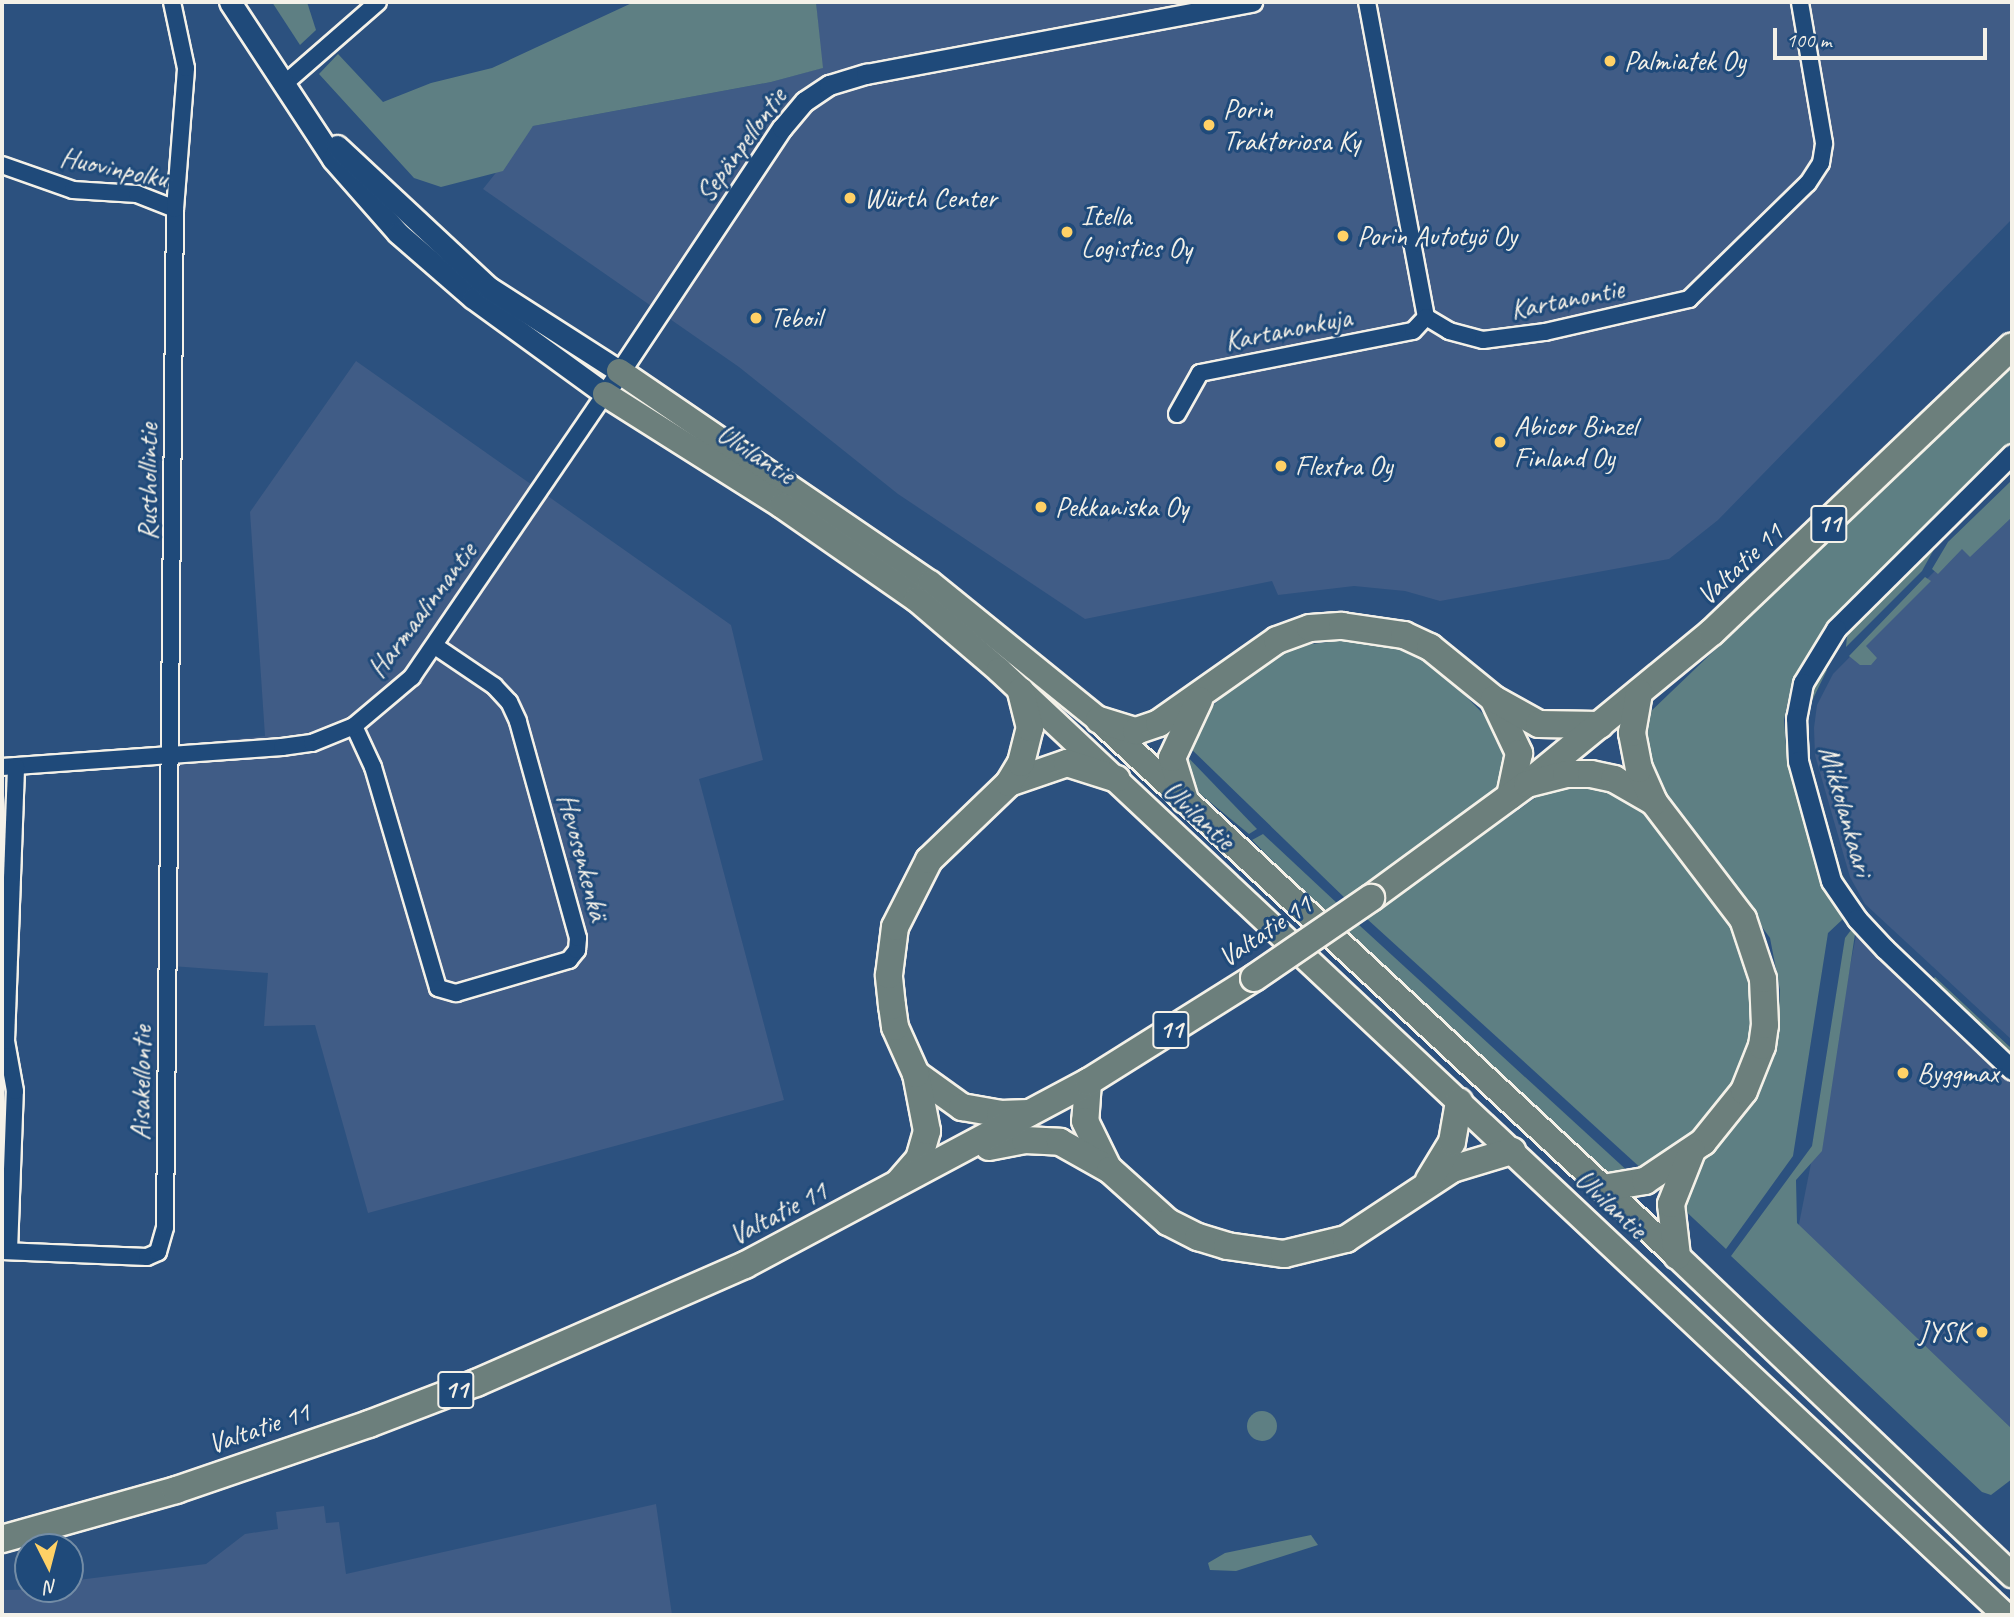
<!DOCTYPE html>
<meta charset="utf-8">
<style>
body{margin:0}
#map{position:relative;width:2014px;height:1617px;overflow:hidden;background:#2c517f;font-family:Caveat,sans-serif}
div>[style]{position:absolute}
[style*='--x']{left:calc(var(--x)*1px);top:calc(var(--y)*1px);width:calc(var(--w)*1px);rotate:calc(var(--a)*1deg)}
.built>*{inset:0;background:#405c86}
.green>*{inset:0;background:#5e7f83}
.round{border-radius:50%}
.roads{filter:drop-shadow(2px 0 #f4f1e8) drop-shadow(-2px 0 #f4f1e8) drop-shadow(0 2px #f4f1e8) drop-shadow(0 -2px #f4f1e8)}
.minor>*{height:16px;margin:-8px;padding:0 8px;transform-origin:8px;border-radius:8px;background:#1f4a7a}
.tertiary>*{height:19px;margin:-9.5px;padding:0 9.5px;transform-origin:9.5px;border-radius:9.5px;background:#1f4a7a}
.secondary>*{height:21px;margin:-10.5px;padding:0 10.5px;transform-origin:10.5px;border-radius:10.5px;background:#1f4a7a}
.primary>*{height:24px;margin:-12px;padding:0 12px;transform-origin:12px;border-radius:12px;background:#6c7f7c}
.trunk>*{height:26px;margin:-13px;padding:0 13px;transform-origin:13px;border-radius:13px;background:#6c7f7c}
.bridges{filter:drop-shadow(2px 0 #f4f1e8) drop-shadow(-2px 0 #f4f1e8) drop-shadow(0 2px #f4f1e8) drop-shadow(0 -2px #f4f1e8)}
.trunk-bridge>*{height:26px;margin:-13px;padding:0 13px;transform-origin:13px;border-radius:13px;background:#6c7f7c}
.dots>*{width:19px;height:19px;translate:-50% -50%;box-sizing:border-box;border:4px solid #1f4a7a;border-radius:50%}
span{translate:-50% -50%;white-space:nowrap;text-align:center;line-height:1.15;-webkit-text-stroke:6px #1f4a7a;paint-order:stroke}
.shield-label span{padding:2px 5px;background:#1f4a7a;border:2px solid;border-radius:5px;-webkit-text-stroke-width:0}
.shield-label{font-size:26px;color:#f4f1e8;font-weight:700}
.poi-label{font-size:28px;color:#f4f1e8}
.left{translate:0 -50%;text-align:left}
.right{translate:-100% -50%;text-align:right}
.street-label{font-size:28px;color:#f4f1e8}
.frame{position:absolute;inset:0;border:4px solid #f4f1e8;pointer-events:none}
.north{position:absolute;left:14px;top:1533px;width:70px;height:70px;box-sizing:border-box;background:#1f4a7a;border:2px solid #748da6;border-radius:50%;rotate:174deg;font-size:19px;font-weight:700;line-height:28px;text-align:center;color:#f4f1e8}
.north::after{content:'';display:block;margin:auto;width:24px;height:32px;background:#ffd166;clip-path:polygon(50% 0,100% 100%,50% 72%,0 100%)}
.scale{position:absolute;left:1773px;top:28px;width:214px;height:32px;box-sizing:border-box;border:4px solid #f4f1e8;border-top:0;padding-left:9px;font-size:21px;line-height:24px;white-space:nowrap;color:#f4f1e8;-webkit-text-stroke:5px #1f4a7a;paint-order:stroke}
</style>
<div id="map">
<div class="built">
<i style="clip-path:polygon(816px 2px,2012px 2px,2012px 219px,1718px 520px,1669px 559px,1440px 601px,1405px 591px,1354px 586px,1278px 595px,1272px 581px,1085px 619px,898px 494px,739px 367px,483px 189px,533px 126px,771px 82px,822px 68px)"></i>
<i style="clip-path:polygon(356px 361px,731px 625px,763px 760px,699px 779px,784px 1100px,368px 1213px,315px 1025px,264px 1026px,268px 973px,158px 965px,160px 747px,265px 736px,250px 512px)"></i>
<i style="clip-path:polygon(2012px 493px,2012px 1040px,1865px 904px,1850px 877px,1815px 755px,1814px 728px,1817px 705px,1833px 674px)"></i>
<i style="clip-path:polygon(1856px 936px,2012px 1080px,2012px 1432px,1798px 1229px)"></i>
<i style="clip-path:polygon(656px 1504px,672px 1615px,2px 1615px,2px 1590px,70px 1589px,70px 1581px,206px 1564px,245px 1534px,278px 1529px,276px 1512px,324px 1506px,326px 1523px,339px 1522px,346px 1574px)"></i>
</div>
<div class="green">
<i style="clip-path:polygon(272px 2px,307px 2px,316px 30px,300px 45px)"></i>
<i style="clip-path:polygon(634px 2px,816px 2px,823px 68px,771px 82px,533px 126px,503px 171px,441px 187px,414px 178px,319px 74px,338px 54px,383px 102px,431px 83px,492px 68px)"></i>
<i style="clip-path:polygon(2012px 365px,2012px 444px,1822px 636px,1792px 682px,1784px 720px,1787px 758px,1821px 886px,1843px 919px,1828px 933px,1793px 1156px,1726px 1249px,1678px 1204px,1693px 1173px,1747px 1111px,1764px 1079px,1777px 1037px,1780px 990px,1770px 938px,1652px 775px,1640px 750px,1646px 716px)"></i>
<i style="clip-path:polygon(2011px 481px,2012px 517px,1970px 557px,1962px 549px,1938px 574px,1932px 569px,1948px 542px)"></i>
<i style="clip-path:polygon(1938px 542px,1922px 571px,1846px 647px,1847px 636px)"></i>
<i style="clip-path:polygon(1925px 577px,1931px 581px,1866px 646px,1877px 658px,1871px 665px,1860px 665px,1849px 656px)"></i>
<i style="clip-path:polygon(1352px 639px,1400px 650px,1438px 668px,1502px 733px,1513px 753px,1508px 775px,1493px 796px,1348px 901px,1185px 743px,1204px 714px,1254px 667px,1304px 645px)"></i>
<i style="clip-path:polygon(1817px 670px,1827px 670px,1807px 711px,1809px 758px,1842px 874px,1861px 908px,1858px 912px,1844px 893px,1804px 759px,1801px 711px)"></i>
<i style="clip-path:polygon(1181px 750px,1257px 829px,1249px 834px,1188px 784px)"></i>
<i style="clip-path:polygon(1585px 783px,1612px 788px,1642px 808px,1734px 924px,1749px 961px,1756px 1026px,1734px 1090px,1687px 1138px,1644px 1171px,1366px 918px,1535px 798px,1560px 786px)"></i>
<i style="clip-path:polygon(1263px 834px,1339px 905px,1326px 915px,1252px 840px)"></i>
<i style="clip-path:polygon(1358px 924px,1632px 1175px,1607px 1173px,1343px 932px)"></i>
<i style="clip-path:polygon(1851px 930px,1855px 934px,1822px 1151px,1796px 1180px,1797px 1223px,2012px 1429px,2012px 1479px,1991px 1495px,1982px 1492px,1731px 1256px,1812px 1146px,1845px 938px)"></i>
<i style="clip-path:polygon(1935px 977px,2012px 1049px,2012px 1056px,1932px 981px)"></i>
<i class="round" style="left:1247px;top:1411px;width:30px;height:30px"></i>
<i style="clip-path:polygon(1311px 1535px,1318px 1545px,1236px 1571px,1210px 1570px,1208px 1563px,1225px 1553px)"></i>
</div>
<div class="roads">
<div class="minor">
<i style="--x:1367;--y:2;--w:320;--a:79.4"></i>
<i style="--x:1426;--y:317;--w:27;--a:31"></i>
<i style="--x:1449;--y:331;--w:35;--a:15"></i>
<i style="--x:1483;--y:340;--w:63;--a:-7.4"></i>
<i style="--x:1545;--y:332;--w:148;--a:-12.9"></i>
<i style="--x:1689;--y:299;--w:166;--a:-44.3"></i>
<i style="--x:1808;--y:183;--w:24;--a:-57"></i>
<i style="--x:1821;--y:163;--w:20;--a:-81"></i>
<i style="--x:1824;--y:143;--w:143;--a:-99.7"></i>
<i style="--x:283;--y:85;--w:126;--a:-41.1"></i>
<i style="--x:2;--y:165;--w:75;--a:19.4"></i>
<i style="--x:73;--y:190;--w:64;--a:3.6"></i>
<i style="--x:137;--y:194;--w:41;--a:21.5"></i>
<i style="--x:1177;--y:414;--w:47;--a:-60.7"></i>
<i style="--x:1200;--y:373;--w:217;--a:-11.2"></i>
<i style="--x:1413;--y:331;--w:19;--a:-47"></i>
<i style="--x:354;--y:726;--w:45;--a:65.1"></i>
<i style="--x:373;--y:767;--w:230;--a:73.6"></i>
<i style="--x:438;--y:988;--w:19;--a:16"></i>
<i style="--x:456;--y:993;--w:118;--a:-16.3"></i>
<i style="--x:569;--y:960;--w:13;--a:-51"></i>
<i style="--x:577;--y:950;--w:12;--a:-85"></i>
<i style="--x:578;--y:938;--w:225;--a:-105.5"></i>
<i style="--x:518;--y:721;--w:21;--a:-115"></i>
<i style="--x:509;--y:702;--w:22;--a:-133"></i>
<i style="--x:494;--y:686;--w:71;--a:-145.9"></i>
<i style="--x:2;--y:767;--w:281;--a:-4.1"></i>
<i style="--x:282;--y:747;--w:30;--a:-8"></i>
<i style="--x:312;--y:743;--w:45;--a:-22"></i>
<i style="--x:354;--y:726;--w:76;--a:-40.2"></i>
<i style="--x:412;--y:677;--w:343;--a:-55.7"></i>
<i style="--x:2;--y:1251;--w:145;--a:2.4"></i>
<i style="--x:147;--y:1257;--w:12;--a:-24"></i>
<i style="--x:158;--y:1252;--w:26;--a:-74"></i>
<i style="--x:165;--y:1227;--w:1018;--a:-89.44"></i>
<i style="--x:175;--y:209;--w:141;--a:-85.5"></i>
<i style="--x:186;--y:68;--w:67;--a:-102"></i>
<i style="--x:9;--y:1251;--w:160;--a:-87.9"></i>
<i style="--x:15;--y:1091;--w:51;--a:-100.2"></i>
<i style="--x:6;--y:1041;--w:275;--a:-87.9"></i>
</div>
<div class="tertiary">
<i style="--x:605;--y:394;--w:320;--a:-56.4"></i>
<i style="--x:782;--y:128;--w:35;--a:-50"></i>
<i style="--x:805;--y:101;--w:29;--a:-34"></i>
<i style="--x:829;--y:85;--w:39;--a:-17"></i>
<i style="--x:866;--y:74;--w:393;--a:-10.6"></i>
<i style="--x:2012;--y:454;--w:248;--a:135.2"></i>
<i style="--x:1836;--y:629;--w:63;--a:121.4"></i>
<i style="--x:1803;--y:683;--w:36;--a:101"></i>
<i style="--x:1796;--y:718;--w:43;--a:87.3"></i>
<i style="--x:1798;--y:761;--w:124;--a:74.6"></i>
<i style="--x:1831;--y:881;--w:46;--a:55.6"></i>
<i style="--x:1857;--y:919;--w:41;--a:47"></i>
<i style="--x:1885;--y:949;--w:175;--a:43.6"></i>
</div>
<div class="secondary">
<i style="--x:230;--y:2;--w:188;--a:56.7"></i>
<i style="--x:333;--y:159;--w:98;--a:48.7"></i>
<i style="--x:398;--y:233;--w:99;--a:40.9"></i>
<i style="--x:473;--y:298;--w:163;--a:36"></i>
<i style="--x:337;--y:146;--w:207;--a:43"></i>
<i style="--x:488;--y:287;--w:156;--a:32.7"></i>
</div>
<div class="primary">
<i style="--x:619;--y:371;--w:376;--a:34.3"></i>
<i style="--x:930;--y:583;--w:218;--a:39"></i>
<i style="--x:1099;--y:720;--w:788;--a:42.84"></i>
<i style="--x:1677;--y:1256;--w:463;--a:43.6"></i>
<i style="--x:605;--y:394;--w:209;--a:32.3"></i>
<i style="--x:782;--y:506;--w:163;--a:34.8"></i>
<i style="--x:916;--y:599;--w:109;--a:40.5"></i>
<i style="--x:999;--y:670;--w:1380;--a:43.21"></i>
</div>
<div class="trunk">
<i style="--x:1494;--y:700;--w:59;--a:64.7"></i>
<i style="--x:1519;--y:753;--w:44;--a:101.8"></i>
<i style="--x:1099;--y:720;--w:39;--a:17"></i>
<i style="--x:1136;--y:731;--w:24;--a:-19"></i>
<i style="--x:1159;--y:723;--w:144;--a:-35.1"></i>
<i style="--x:1277;--y:640;--w:35;--a:-20"></i>
<i style="--x:1310;--y:628;--w:32;--a:-4"></i>
<i style="--x:1342;--y:626;--w:63;--a:8.3"></i>
<i style="--x:1404;--y:635;--w:29;--a:25"></i>
<i style="--x:1430;--y:647;--w:82;--a:39.1"></i>
<i style="--x:1494;--y:699;--w:51;--a:29.1"></i>
<i style="--x:1539;--y:724;--w:61;--a:0.9"></i>
<i style="--x:1009;--y:783;--w:61;--a:-19"></i>
<i style="--x:1067;--y:763;--w:52;--a:17.7"></i>
<i style="--x:1527;--y:784;--w:239;--a:-39.4"></i>
<i style="--x:1712;--y:632;--w:414;--a:-43.6"></i>
<i style="--x:1185;--y:800;--w:44;--a:-107.2"></i>
<i style="--x:1172;--y:758;--w:64;--a:-65"></i>
<i style="--x:1371;--y:898;--w:193;--a:-36.2"></i>
<i style="--x:1527;--y:784;--w:40;--a:-14.4"></i>
<i style="--x:1566;--y:774;--w:25;--a:0"></i>
<i style="--x:1591;--y:774;--w:24;--a:12"></i>
<i style="--x:1614;--y:779;--w:46;--a:29.9"></i>
<i style="--x:916;--y:1074;--w:57;--a:35.7"></i>
<i style="--x:962;--y:1107;--w:39;--a:10"></i>
<i style="--x:1000;--y:1114;--w:29;--a:-2"></i>
<i style="--x:1088;--y:1082;--w:39;--a:94"></i>
<i style="--x:1085;--y:1121;--w:50;--a:63.9"></i>
<i style="--x:989;--y:1147;--w:37;--a:-11"></i>
<i style="--x:1025;--y:1140;--w:35;--a:3"></i>
<i style="--x:1060;--y:1142;--w:57;--a:29.2"></i>
<i style="--x:1110;--y:1170;--w:78;--a:41.9"></i>
<i style="--x:1168;--y:1222;--w:34;--a:27"></i>
<i style="--x:1198;--y:1237;--w:30;--a:17"></i>
<i style="--x:1227;--y:1246;--w:58;--a:8"></i>
<i style="--x:1284;--y:1254;--w:64;--a:-13.6"></i>
<i style="--x:1346;--y:1239;--w:127;--a:-33.4"></i>
<i style="--x:1452;--y:1169;--w:63;--a:-16.7"></i>
<i style="--x:1429;--y:1180;--w:44;--a:-58.8"></i>
<i style="--x:1452;--y:1142;--w:41;--a:-80.1"></i>
<i style="--x:899;--y:1182;--w:30;--a:-49"></i>
<i style="--x:919;--y:1159;--w:29;--a:-74"></i>
<i style="--x:927;--y:1131;--w:58;--a:-100.9"></i>
<i style="--x:916;--y:1074;--w:51;--a:-114.1"></i>
<i style="--x:895;--y:1027;--w:21;--a:-98"></i>
<i style="--x:892;--y:1006;--w:31;--a:-96"></i>
<i style="--x:889;--y:975;--w:48;--a:-82.9"></i>
<i style="--x:895;--y:927;--w:75;--a:-63.1"></i>
<i style="--x:929;--y:860;--w:111;--a:-43.9"></i>
<i style="--x:1009;--y:783;--w:23;--a:-59"></i>
<i style="--x:1021;--y:763;--w:36;--a:-76"></i>
<i style="--x:1030;--y:728;--w:38;--a:-104"></i>
<i style="--x:1603;--y:1188;--w:43;--a:-9.5"></i>
<i style="--x:1645;--y:1181;--w:70;--a:-33.9"></i>
<i style="--x:1703;--y:1142;--w:65;--a:-51.2"></i>
<i style="--x:1744;--y:1091;--w:48;--a:-68.2"></i>
<i style="--x:1762;--y:1046;--w:21;--a:-82"></i>
<i style="--x:1765;--y:1025;--w:46;--a:-92.5"></i>
<i style="--x:1763;--y:979;--w:63;--a:-108.4"></i>
<i style="--x:1743;--y:919;--w:147;--a:-127.3"></i>
<i style="--x:1654;--y:802;--w:36;--a:-114"></i>
<i style="--x:1639;--y:769;--w:37;--a:-101"></i>
<i style="--x:1632;--y:733;--w:41;--a:-80.1"></i>
<i style="--x:1677;--y:1256;--w:52;--a:-96.6"></i>
<i style="--x:1671;--y:1204;--w:57;--a:-68.4"></i>
<i style="--x:2;--y:1539;--w:181;--a:-15.7"></i>
<i style="--x:176;--y:1490;--w:204;--a:-18.9"></i>
<i style="--x:369;--y:1424;--w:115;--a:-21"></i>
<i style="--x:476;--y:1383;--w:294;--a:-23.7"></i>
<i style="--x:745;--y:1265;--w:389;--a:-28.1"></i>
<i style="--x:1088;--y:1082;--w:196;--a:-32.1"></i>
</div>
</div>
<div class="bridges">
<div class="trunk-bridge">
<i style="--x:1254;--y:978;--w:142;--a:-34.4"></i>
</div>
</div>
<div class="dots">
<i style="left:1610px;top:61px;background:#ffd166"></i>
<i style="left:1209px;top:125px;background:#ffd166"></i>
<i style="left:850px;top:198px;background:#ffd166"></i>
<i style="left:1067px;top:232px;background:#ffd166"></i>
<i style="left:1343px;top:236px;background:#ffd166"></i>
<i style="left:756px;top:318px;background:#ffd166"></i>
<i style="left:1500px;top:442px;background:#ffd166"></i>
<i style="left:1281px;top:466px;background:#ffd166"></i>
<i style="left:1041px;top:507px;background:#ffd166"></i>
<i style="left:1903px;top:1073px;background:#ffd166"></i>
<i style="left:1982px;top:1332px;background:#ffd166"></i>
</div>
<div class="shield-label">
<span style="left:1829px;top:524px">11</span>
<span style="left:1171px;top:1030px">11</span>
<span style="left:456px;top:1390px">11</span>
</div>
<div class="poi-label">
<span class="left" style="left:1624px;top:61px">Palmiatek Oy</span>
<span class="left" style="left:1223px;top:125px">Porin<br>Traktoriosa Ky</span>
<span class="left" style="left:864px;top:198px">Würth Center</span>
<span class="left" style="left:1081px;top:232px">Itella<br>Logistics Oy</span>
<span class="left" style="left:1357px;top:236px">Porin Autotyö Oy</span>
<span class="left" style="left:770px;top:318px">Teboil</span>
<span class="left" style="left:1514px;top:442px">Abicor Binzel<br>Finland Oy</span>
<span class="left" style="left:1295px;top:466px">Flextra Oy</span>
<span class="left" style="left:1055px;top:507px">Pekkaniska Oy</span>
<span class="left" style="left:1917px;top:1073px">Byggmax</span>
<span class="right" style="left:1968px;top:1332px">JYSK</span>
</div>
<div class="street-label">
<span style="left:741px;top:145px;rotate:-54deg">Sepänpellontie</span>
<span style="left:114px;top:168px;rotate:12deg">Huovinpolku</span>
<span style="left:1567px;top:299px;rotate:-11deg">Kartanontie</span>
<span style="left:1288px;top:329px;rotate:-11deg">Kartanonkuja</span>
<span style="left:756px;top:454px;rotate:33deg">Ulvilantie</span>
<span style="left:148px;top:482px;rotate:-90deg">Rusthollintie</span>
<span style="left:1740px;top:564px;rotate:-43deg">Valtatie 11</span>
<span style="left:422px;top:610px;rotate:-53deg">Harmaalinnantie</span>
<span style="left:1846px;top:811px;rotate:74deg">Mikkolankaari</span>
<span style="left:1199px;top:815px;rotate:43deg">Ulvilantie</span>
<span style="left:583px;top:857px;rotate:75deg">Hevosenkenkä</span>
<span style="left:1265px;top:931px;rotate:-34deg">Valtatie 11</span>
<span style="left:141px;top:1083px;rotate:-89deg">Aisakellontie</span>
<span style="left:1611px;top:1204px;rotate:43deg">Ulvilantie</span>
<span style="left:778px;top:1213px;rotate:-27deg">Valtatie 11</span>
<span style="left:259px;top:1428px;rotate:-19deg">Valtatie 11</span>
</div>
<div class="frame"></div>
<div class="north">N</div>
<div class="scale">100 m</div>
</div>
